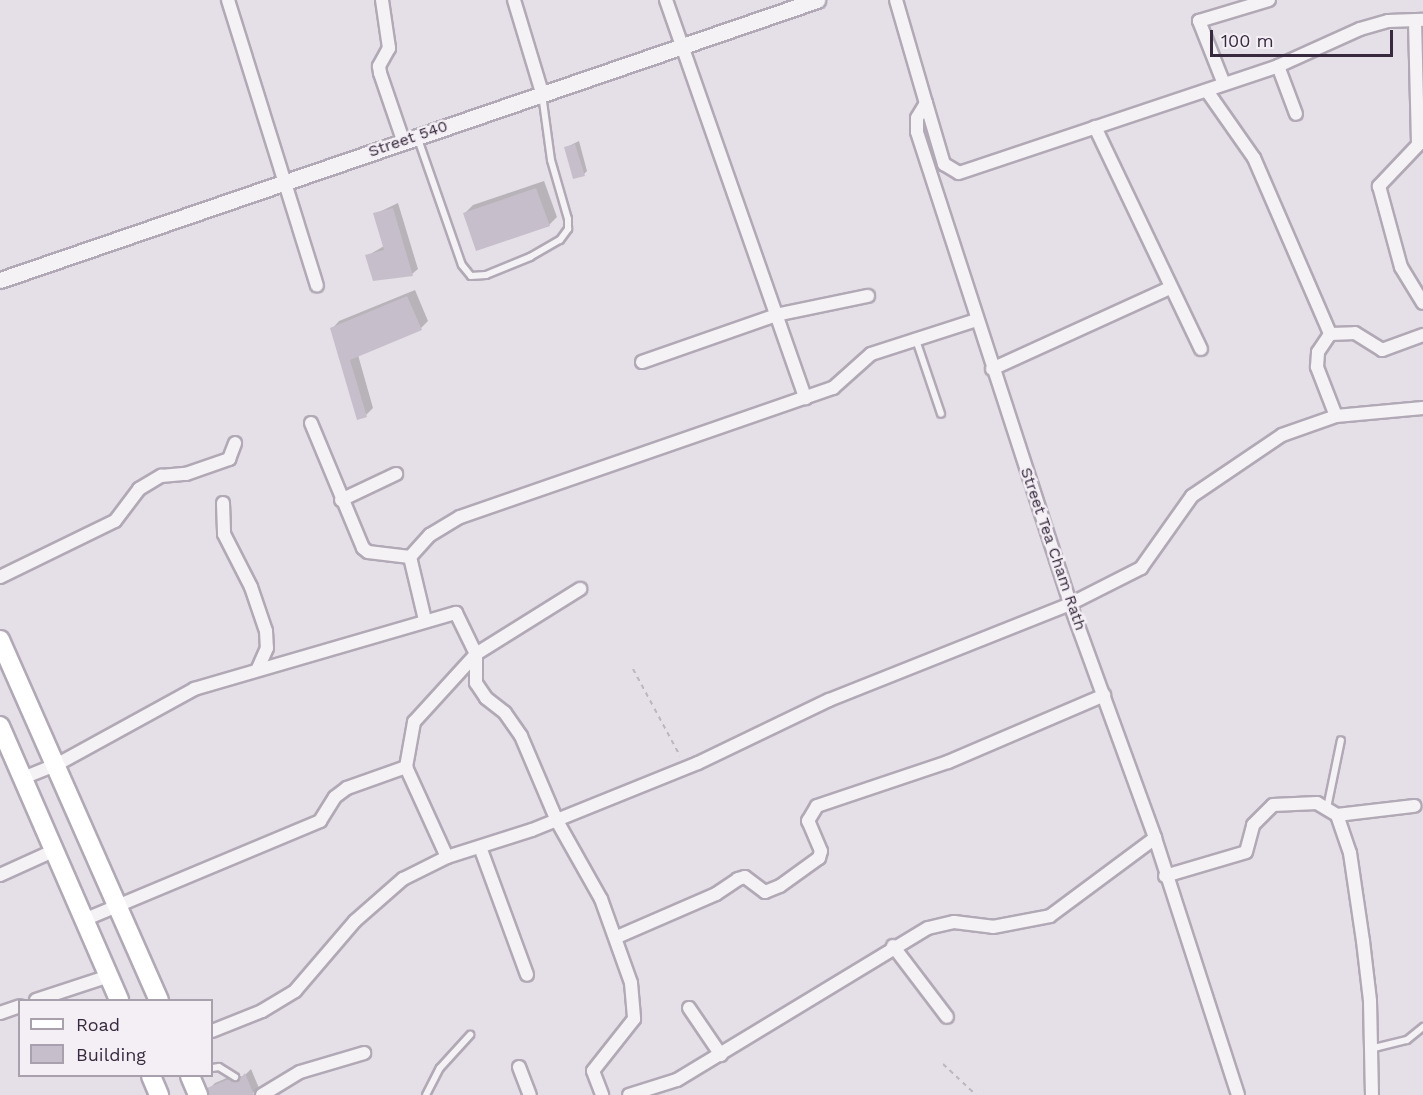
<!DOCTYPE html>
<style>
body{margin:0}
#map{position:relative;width:1423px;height:1095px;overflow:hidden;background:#e5e0e8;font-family:"Work Sans",sans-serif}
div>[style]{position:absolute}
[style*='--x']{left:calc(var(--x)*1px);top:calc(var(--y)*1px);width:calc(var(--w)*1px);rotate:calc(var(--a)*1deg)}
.shadow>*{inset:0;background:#0003}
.building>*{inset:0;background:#c6beca}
.path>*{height:2px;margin-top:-1px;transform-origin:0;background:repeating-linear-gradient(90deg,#bcb6bf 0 4.5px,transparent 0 9px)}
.roads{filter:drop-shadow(2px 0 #b1a9b5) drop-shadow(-2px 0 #b1a9b5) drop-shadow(0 2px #b1a9b5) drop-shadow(0 -2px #b1a9b5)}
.service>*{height:6px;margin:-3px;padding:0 3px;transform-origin:3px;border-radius:3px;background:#f5f2f6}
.minor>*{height:12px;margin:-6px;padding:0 6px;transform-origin:6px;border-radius:6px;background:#f5f2f6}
.tertiary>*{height:15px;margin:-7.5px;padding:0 7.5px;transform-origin:7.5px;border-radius:7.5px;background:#f5f2f6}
.primary>*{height:18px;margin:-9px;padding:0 9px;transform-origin:9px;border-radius:9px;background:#fff}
span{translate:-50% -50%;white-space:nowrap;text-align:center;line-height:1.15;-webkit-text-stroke:5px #f3eff5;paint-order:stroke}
.street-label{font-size:16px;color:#382a3e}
.legend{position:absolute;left:18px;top:999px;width:195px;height:78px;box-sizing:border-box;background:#f3eff5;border:2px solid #a8a0ac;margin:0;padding:8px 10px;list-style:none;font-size:18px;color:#382a3e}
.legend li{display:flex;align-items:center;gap:12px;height:30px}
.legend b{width:30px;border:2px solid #a8a0ac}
.scale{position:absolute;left:1210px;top:30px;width:183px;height:27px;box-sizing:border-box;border:3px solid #382a3e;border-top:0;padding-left:8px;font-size:18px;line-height:21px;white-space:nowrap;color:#382a3e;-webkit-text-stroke:4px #f3eff5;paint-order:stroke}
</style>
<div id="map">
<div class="shadow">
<i style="clip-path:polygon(579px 141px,587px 171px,584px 174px,565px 148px)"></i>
<i style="clip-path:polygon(544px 181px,557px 217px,549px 225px,465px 213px,473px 205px)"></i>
<i style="clip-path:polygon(398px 203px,418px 269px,412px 274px,367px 256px,384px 246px,375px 214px)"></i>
<i style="clip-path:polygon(415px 290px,428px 321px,421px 328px,358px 355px,373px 408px,366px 415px,332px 329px,339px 321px)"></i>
<i style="clip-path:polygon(251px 1069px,259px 1088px,253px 1093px,212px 1095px,209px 1089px,215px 1083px,236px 1074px,243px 1077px)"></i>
</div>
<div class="building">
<i style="clip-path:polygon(575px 144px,585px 176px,573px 179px,564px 147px)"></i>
<i style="clip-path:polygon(536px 188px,550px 226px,476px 251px,463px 213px)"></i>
<i style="clip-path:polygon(393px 208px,413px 276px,373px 281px,365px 255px,384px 250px,373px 213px)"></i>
<i style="clip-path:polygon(407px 296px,422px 330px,350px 360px,367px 417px,357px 420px,330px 328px)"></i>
<i style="clip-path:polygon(245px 1073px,254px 1095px,209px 1095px,207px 1088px,229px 1079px,237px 1082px)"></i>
</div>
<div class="path">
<i style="--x:633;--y:669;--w:99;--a:61.6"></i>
<i style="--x:943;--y:1064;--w:45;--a:43.2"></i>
</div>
<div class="roads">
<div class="service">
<i style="--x:418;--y:139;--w:133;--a:70.8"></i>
<i style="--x:462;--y:265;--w:14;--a:51"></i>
<i style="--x:471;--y:276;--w:15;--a:-4"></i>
<i style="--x:486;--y:275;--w:48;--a:-22.2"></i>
<i style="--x:530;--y:257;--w:34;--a:-30"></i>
<i style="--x:560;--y:240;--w:14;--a:-54"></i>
<i style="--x:568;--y:229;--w:10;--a:-90"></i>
<i style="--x:568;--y:219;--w:61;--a:-106.1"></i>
<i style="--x:551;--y:160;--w:67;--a:-97.8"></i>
<i style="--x:915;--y:337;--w:81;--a:71.3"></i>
<i style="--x:1327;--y:808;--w:69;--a:-78.4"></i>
<i style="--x:1370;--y:1049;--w:38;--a:-14"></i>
<i style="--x:1407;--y:1040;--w:21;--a:-39"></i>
<i style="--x:212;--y:1068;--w:7;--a:-8"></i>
<i style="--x:219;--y:1067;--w:19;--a:32"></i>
<i style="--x:426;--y:1095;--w:30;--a:-63"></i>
<i style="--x:440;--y:1068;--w:45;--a:-47.7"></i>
</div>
<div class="minor">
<i style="--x:228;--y:0;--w:299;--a:72.7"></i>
<i style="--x:382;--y:0;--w:49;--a:81.7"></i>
<i style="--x:389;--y:48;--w:21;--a:119"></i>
<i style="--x:379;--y:66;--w:7;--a:82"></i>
<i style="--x:380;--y:73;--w:71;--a:71.1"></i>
<i style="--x:514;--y:0;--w:97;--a:73.2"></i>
<i style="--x:666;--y:0;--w:422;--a:70.7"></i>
<i style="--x:896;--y:0;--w:107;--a:73.8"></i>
<i style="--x:926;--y:103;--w:17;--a:121"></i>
<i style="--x:917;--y:118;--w:14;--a:90"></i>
<i style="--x:917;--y:132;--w:496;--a:72"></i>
<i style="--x:1070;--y:604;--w:249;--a:70"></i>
<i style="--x:1155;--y:838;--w:270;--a:72.1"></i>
<i style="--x:1415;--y:21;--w:124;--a:88.6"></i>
<i style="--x:1418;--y:145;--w:57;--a:133.6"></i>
<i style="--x:1379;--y:186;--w:84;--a:74.8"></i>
<i style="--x:1401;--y:267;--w:42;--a:58.6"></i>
<i style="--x:1278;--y:66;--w:51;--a:69.4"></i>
<i style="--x:1224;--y:84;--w:68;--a:-111.6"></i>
<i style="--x:1199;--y:21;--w:73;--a:-16.7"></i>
<i style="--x:1207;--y:91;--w:82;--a:55"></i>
<i style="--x:1254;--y:158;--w:192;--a:66.6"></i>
<i style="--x:926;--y:103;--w:64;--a:73.6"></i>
<i style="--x:944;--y:164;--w:17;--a:31"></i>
<i style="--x:959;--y:173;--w:336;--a:-18.5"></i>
<i style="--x:1278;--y:66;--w:90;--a:-24.3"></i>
<i style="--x:1360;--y:29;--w:29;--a:-16"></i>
<i style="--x:1388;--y:21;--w:35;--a:-2"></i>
<i style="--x:1095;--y:127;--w:246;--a:64.5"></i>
<i style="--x:642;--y:362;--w:142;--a:-19.3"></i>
<i style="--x:776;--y:315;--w:94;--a:-11.7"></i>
<i style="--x:992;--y:369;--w:196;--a:-24.5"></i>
<i style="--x:1336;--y:416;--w:53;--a:-111.2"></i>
<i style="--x:1317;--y:367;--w:15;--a:-86"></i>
<i style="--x:1318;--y:352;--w:22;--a:-56"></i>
<i style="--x:1330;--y:334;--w:25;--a:-2"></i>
<i style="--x:1355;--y:333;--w:32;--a:32"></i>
<i style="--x:1382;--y:350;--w:44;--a:-20.1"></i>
<i style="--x:311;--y:423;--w:135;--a:67.4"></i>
<i style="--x:363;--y:548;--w:6;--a:39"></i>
<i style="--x:368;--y:552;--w:42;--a:6.8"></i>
<i style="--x:341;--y:500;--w:61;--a:-25.3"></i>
<i style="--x:223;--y:503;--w:31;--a:88"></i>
<i style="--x:224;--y:534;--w:59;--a:63"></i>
<i style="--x:251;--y:587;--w:46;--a:71.2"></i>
<i style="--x:266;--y:631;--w:17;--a:87"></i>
<i style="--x:267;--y:648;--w:22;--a:114"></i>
<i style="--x:410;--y:557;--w:30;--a:-48"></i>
<i style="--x:430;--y:535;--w:35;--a:-31"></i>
<i style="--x:460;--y:517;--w:395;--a:-19.1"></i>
<i style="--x:833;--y:388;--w:51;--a:-41.8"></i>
<i style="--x:871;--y:354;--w:110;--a:-17.9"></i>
<i style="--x:410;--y:557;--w:65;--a:76.6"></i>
<i style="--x:0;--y:577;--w:128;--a:-26"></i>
<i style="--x:115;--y:521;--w:40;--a:-53"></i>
<i style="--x:139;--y:489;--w:26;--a:-31"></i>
<i style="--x:161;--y:476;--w:25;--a:-5"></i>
<i style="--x:186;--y:474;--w:46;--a:-19.2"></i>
<i style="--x:229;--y:459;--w:17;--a:-69"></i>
<i style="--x:23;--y:778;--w:35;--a:-22"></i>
<i style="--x:56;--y:765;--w:158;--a:-28.8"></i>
<i style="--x:194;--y:689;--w:273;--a:-16.2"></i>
<i style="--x:456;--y:613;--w:46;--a:64"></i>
<i style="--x:476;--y:654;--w:29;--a:90"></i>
<i style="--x:476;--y:683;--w:18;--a:56"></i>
<i style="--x:486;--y:698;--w:24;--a:38"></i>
<i style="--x:505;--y:713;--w:28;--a:55"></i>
<i style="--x:521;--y:736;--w:92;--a:67"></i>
<i style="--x:557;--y:821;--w:90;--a:60.6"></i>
<i style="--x:601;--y:899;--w:89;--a:70.3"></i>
<i style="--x:631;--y:983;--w:36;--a:85"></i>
<i style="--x:634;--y:1019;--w:66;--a:128.3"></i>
<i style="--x:593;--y:1071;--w:26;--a:69"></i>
<i style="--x:1337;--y:815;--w:78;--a:-6.7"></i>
<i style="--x:480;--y:847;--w:136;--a:69.8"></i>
<i style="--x:447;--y:857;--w:99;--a:-114.5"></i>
<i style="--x:406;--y:767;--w:46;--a:-79.9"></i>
<i style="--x:414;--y:722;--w:92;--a:-47.6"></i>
<i style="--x:476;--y:654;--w:123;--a:-32"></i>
<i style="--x:0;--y:875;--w:60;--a:-24.4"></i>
<i style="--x:1165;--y:876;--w:84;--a:-16.5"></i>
<i style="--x:1246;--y:852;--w:28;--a:-75"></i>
<i style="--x:1253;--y:825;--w:28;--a:-45"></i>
<i style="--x:1273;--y:805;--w:44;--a:-2.6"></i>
<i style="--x:1317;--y:803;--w:23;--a:31"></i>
<i style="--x:1337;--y:815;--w:40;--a:71.1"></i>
<i style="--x:1350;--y:853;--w:89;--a:81.6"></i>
<i style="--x:1363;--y:941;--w:60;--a:83.3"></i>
<i style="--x:1370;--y:1001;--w:94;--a:88.8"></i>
<i style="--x:86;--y:919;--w:254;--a:-22.7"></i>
<i style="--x:320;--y:821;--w:28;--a:-58"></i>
<i style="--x:335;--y:797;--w:15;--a:-37"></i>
<i style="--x:347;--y:788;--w:63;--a:-19.6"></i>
<i style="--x:617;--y:937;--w:108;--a:-23.5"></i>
<i style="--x:716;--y:894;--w:27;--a:-34"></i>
<i style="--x:738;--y:879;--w:7;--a:-16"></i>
<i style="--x:745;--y:877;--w:25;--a:37"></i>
<i style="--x:765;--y:892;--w:16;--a:-22"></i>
<i style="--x:780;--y:886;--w:48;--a:-35.7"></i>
<i style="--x:819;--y:858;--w:7;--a:-74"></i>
<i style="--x:821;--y:851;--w:33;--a:-113"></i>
<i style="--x:808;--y:821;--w:17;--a:-59"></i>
<i style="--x:817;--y:806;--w:138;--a:-18.6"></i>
<i style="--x:948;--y:762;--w:170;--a:-23.2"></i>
<i style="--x:893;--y:946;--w:89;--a:52.7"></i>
<i style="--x:36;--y:1000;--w:77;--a:-18.2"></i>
<i style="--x:689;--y:1008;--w:57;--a:55.8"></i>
<i style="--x:0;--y:1013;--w:21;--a:-19"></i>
<i style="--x:212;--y:1031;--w:54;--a:-21.8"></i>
<i style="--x:262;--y:1011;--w:39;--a:-31"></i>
<i style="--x:295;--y:991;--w:92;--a:-49.4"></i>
<i style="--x:355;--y:921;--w:64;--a:-41.2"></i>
<i style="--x:403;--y:879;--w:49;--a:-26.6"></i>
<i style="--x:447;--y:857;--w:89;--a:-17.6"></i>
<i style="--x:532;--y:830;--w:179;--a:-22"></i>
<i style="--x:698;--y:763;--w:145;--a:-25.7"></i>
<i style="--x:829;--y:700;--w:259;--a:-21.7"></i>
<i style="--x:1070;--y:604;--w:80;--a:-26.9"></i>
<i style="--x:1141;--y:568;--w:88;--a:-54.7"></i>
<i style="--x:1192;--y:496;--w:109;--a:-34.1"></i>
<i style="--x:1282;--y:435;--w:57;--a:-19.4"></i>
<i style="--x:1336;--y:416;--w:87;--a:-5.3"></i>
<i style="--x:519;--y:1067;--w:30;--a:69"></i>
<i style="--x:262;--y:1095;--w:44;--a:-31.2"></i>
<i style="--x:300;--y:1072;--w:67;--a:-16.5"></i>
<i style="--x:629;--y:1095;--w:50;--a:-17.4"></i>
<i style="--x:677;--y:1080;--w:293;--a:-31.2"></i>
<i style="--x:928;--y:928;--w:27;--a:-13"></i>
<i style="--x:954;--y:922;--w:39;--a:7"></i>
<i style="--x:993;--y:927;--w:58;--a:-10.9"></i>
<i style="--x:1050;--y:916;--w:131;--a:-36.6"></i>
</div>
<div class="tertiary">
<i style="--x:0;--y:280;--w:864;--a:-18.92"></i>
</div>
<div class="primary">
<i style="--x:0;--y:640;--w:394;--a:66.2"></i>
<i style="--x:0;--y:726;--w:299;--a:66.5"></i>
<i style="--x:151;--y:1076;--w:21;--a:67"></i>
<i style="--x:190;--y:1076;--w:21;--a:67"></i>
</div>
</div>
<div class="street-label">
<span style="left:408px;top:139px;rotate:-19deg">Street 540</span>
<span style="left:1053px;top:549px;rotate:71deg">Street Tea Cham Rath</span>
</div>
<ul class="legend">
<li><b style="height:8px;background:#fff"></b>Road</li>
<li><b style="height:16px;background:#c6beca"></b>Building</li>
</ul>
<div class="scale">100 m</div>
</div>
